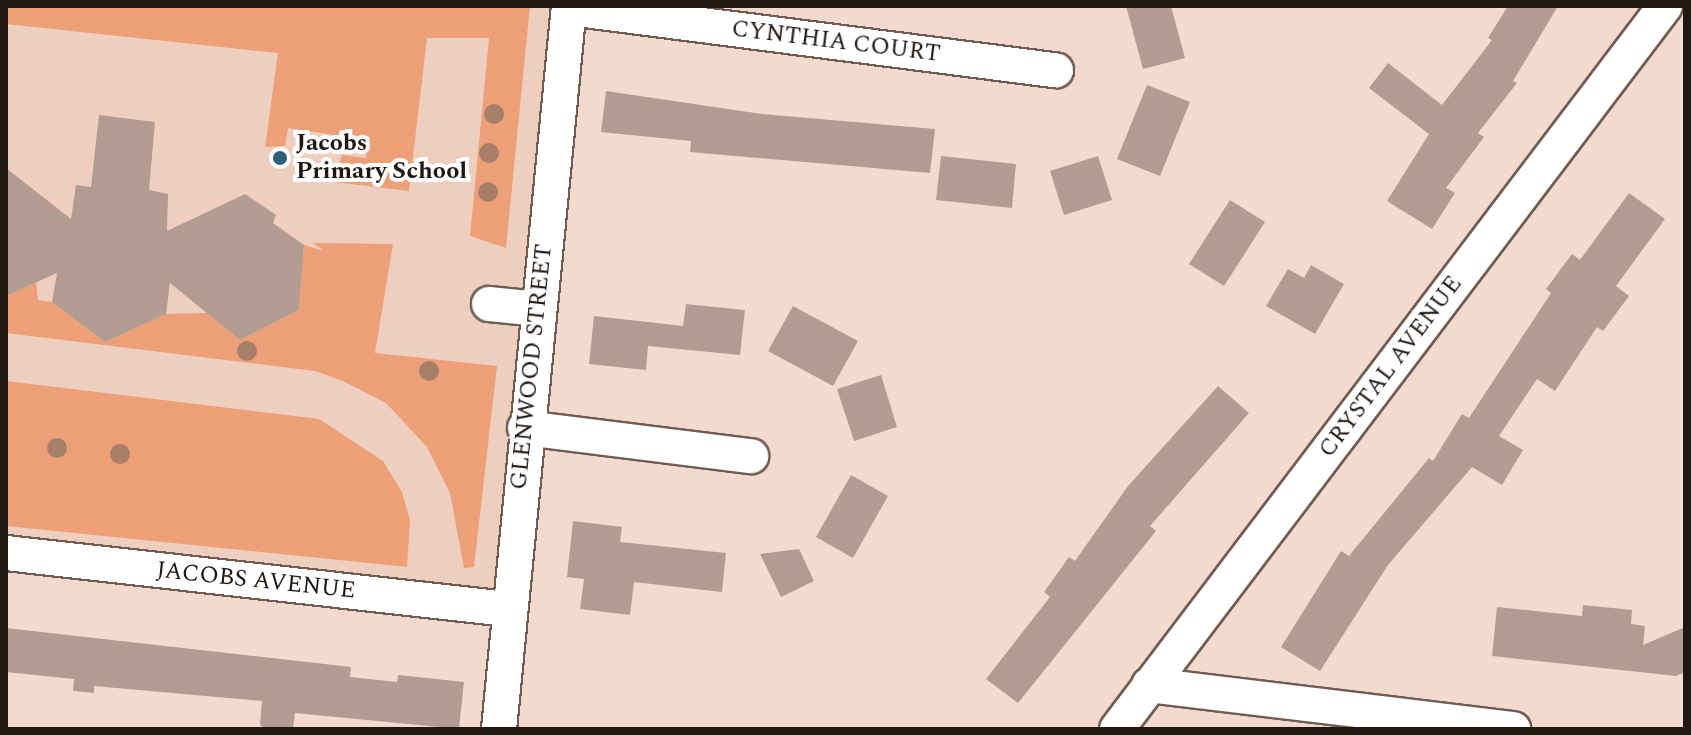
<!DOCTYPE html>
<style>
body{margin:0}
#map{position:relative;width:1691px;height:735px;overflow:hidden;background:#f2dace;font-family:Spectral,serif}
div>[style]{position:absolute}
[style*='--x']{left:calc(var(--x)*1px);top:calc(var(--y)*1px);width:calc(var(--w)*1px);rotate:calc(var(--a)*1deg)}
.built>*{inset:0;background:#eecebf}
.green>*{inset:0;background:#eda078}
.building>*{inset:0;background:#b29c91}
.roads{filter:drop-shadow(2px 0 #715c52) drop-shadow(-2px 0 #715c52) drop-shadow(0 2px #715c52) drop-shadow(0 -2px #715c52)}
.minor>*{height:34px;margin:-17px;padding:0 17px;transform-origin:17px;border-radius:17px;background:#fff}
.trees>*{width:20px;height:20px;margin:-10px;border-radius:50%;background:#a77e67}
.dots>*{width:22px;height:22px;translate:-50% -50%;box-sizing:border-box;border:4px solid #fff;border-radius:50%}
span{translate:-50% -50%;white-space:nowrap;text-align:center;line-height:1.15;-webkit-text-stroke:8px #fff;paint-order:stroke}
.street-label{font-size:24px;color:#1f1712}
.poi-label{font-size:24px;color:#1f1712;font-weight:700}
.left{translate:0 -50%;text-align:left}
.frame{position:absolute;inset:0;border:8px solid #1f1712;pointer-events:none}
</style>
<div id="map">
<div class="built">
<i style="clip-path:polygon(6px 6px,569px 6px,507px 609px,6px 553px)"></i>
</div>
<div class="green">
<i style="clip-path:polygon(6px 6px,530px 6px,506px 248px,470px 236px,489px 38px,427px 38px,409px 191px,334px 182px,342px 155px,366px 158px,368px 140px,288px 128px,285px 146px,265px 147px,278px 53px,6px 24px)"></i>
<i style="clip-path:polygon(313px 243px,393px 244px,375px 353px,497px 366px,474px 567px,464px 568px,450px 493px,427px 447px,386px 403px,343px 381px,315px 371px,6px 333px,6px 296px,36px 282px,38px 300px,52px 302px,105px 342px,166px 314px,207px 313px,240px 340px,299px 310px,304px 245px,324px 251px)"></i>
<i style="clip-path:polygon(6px 381px,319px 419px,383px 461px,402px 492px,410px 520px,407px 567px,6px 526px)"></i>
</div>
<div class="building">
<i style="clip-path:polygon(1126px 6px,1171px 6px,1185px 58px,1143px 69px)"></i>
<i style="clip-path:polygon(1508px 6px,1558px 6px,1513px 81px,1517px 83px,1478px 133px,1484px 137px,1446px 188px,1455px 193px,1432px 229px,1387px 201px,1429px 134px,1369px 88px,1388px 63px,1442px 105px,1492px 40px,1488px 38px)"></i>
<i style="clip-path:polygon(1147px 85px,1190px 102px,1160px 176px,1117px 159px)"></i>
<i style="clip-path:polygon(606px 91px,762px 114px,935px 129px,930px 173px,690px 152px,691px 141px,601px 132px)"></i>
<i style="clip-path:polygon(99px 115px,155px 122px,149px 190px,168px 194px,167px 231px,245px 194px,276px 215px,273px 223px,304px 245px,299px 310px,240px 340px,170px 283px,166px 314px,105px 342px,52px 302px,57px 273px,6px 296px,6px 168px,71px 219px,76px 185px,91px 187px)"></i>
<i style="clip-path:polygon(941px 156px,1016px 164px,1012px 208px,936px 200px)"></i>
<i style="clip-path:polygon(1098px 156px,1112px 200px,1064px 215px,1050px 171px)"></i>
<i style="clip-path:polygon(1629px 193px,1665px 219px,1616px 286px,1629px 296px,1603px 331px,1597px 327px,1555px 391px,1537px 379px,1499px 436px,1523px 450px,1502px 485px,1472px 467px,1388px 565px,1320px 671px,1281px 647px,1341px 551px,1349px 556px,1429px 458px,1433px 461px,1462px 414px,1469px 418px,1551px 293px,1546px 289px,1572px 254px,1580px 260px)"></i>
<i style="clip-path:polygon(1230px 200px,1265px 222px,1224px 286px,1189px 264px)"></i>
<i style="clip-path:polygon(1311px 265px,1344px 284px,1315px 334px,1266px 306px,1288px 269px,1304px 278px)"></i>
<i style="clip-path:polygon(686px 304px,745px 310px,740px 355px,648px 346px,646px 370px,589px 364px,594px 316px,683px 326px)"></i>
<i style="clip-path:polygon(793px 306px,858px 341px,833px 386px,768px 351px)"></i>
<i style="clip-path:polygon(881px 375px,897px 427px,854px 441px,837px 389px)"></i>
<i style="clip-path:polygon(1218px 386px,1249px 413px,1150px 526px,1156px 531px,1018px 703px,986px 679px,1050px 597px,1044px 592px,1069px 557px,1075px 561px,1128px 486px)"></i>
<i style="clip-path:polygon(851px 475px,888px 496px,853px 558px,816px 537px)"></i>
<i style="clip-path:polygon(573px 521px,622px 527px,620px 542px,726px 553px,722px 592px,634px 582px,630px 615px,580px 609px,584px 579px,567px 577px)"></i>
<i style="clip-path:polygon(799px 549px,814px 581px,781px 597px,760px 554px)"></i>
<i style="clip-path:polygon(1583px 605px,1632px 610px,1631px 624px,1645px 626px,1643px 645px,1685px 627px,1685px 672px,1676px 676px,1492px 656px,1497px 607px,1582px 616px)"></i>
<i style="clip-path:polygon(6px 628px,351px 667px,350px 677px,397px 682px,398px 675px,464px 682px,459px 729px,295px 713px,293px 729px,266px 729px,260px 725px,262px 701px,94px 686px,94px 693px,73px 691px,74px 679px,6px 672px)"></i>
</div>
<div class="roads">
<div class="minor">
<i style="--x:569;--y:8;--w:491;--a:7.3"></i>
<i style="--x:489;--y:304;--w:49;--a:5.8"></i>
<i style="--x:525;--y:428;--w:228;--a:7.1"></i>
<i style="--x:6;--y:553;--w:504;--a:6.38"></i>
<i style="--x:1149;--y:685;--w:367;--a:6.9"></i>
<i style="--x:499;--y:729;--w:726;--a:-84.47"></i>
<i style="--x:1117;--y:729;--w:907;--a:-52.84"></i>
</div>
</div>
<div class="trees">
<i style="left:494px;top:114px"></i>
<i style="left:489px;top:153px"></i>
<i style="left:488px;top:192px"></i>
<i style="left:247px;top:351px"></i>
<i style="left:429px;top:371px"></i>
<i style="left:57px;top:448px"></i>
<i style="left:120px;top:454px"></i>
</div>
<div class="dots">
<i style="left:280px;top:158px;background:#2d5f7d"></i>
</div>
<div class="street-label">
<span style="left:836px;top:42px;rotate:7deg">CYNTHIA COURT</span>
<span style="left:532px;top:367px;rotate:-84deg">GLENWOOD STREET</span>
<span style="left:1391px;top:367px;rotate:-53deg">CRYSTAL AVENUE</span>
<span style="left:256px;top:581px;rotate:6deg">JACOBS AVENUE</span>
</div>
<div class="poi-label">
<span class="left" style="left:296px;top:158px">Jacobs<br>Primary School</span>
</div>
<div class="frame"></div>
</div>
